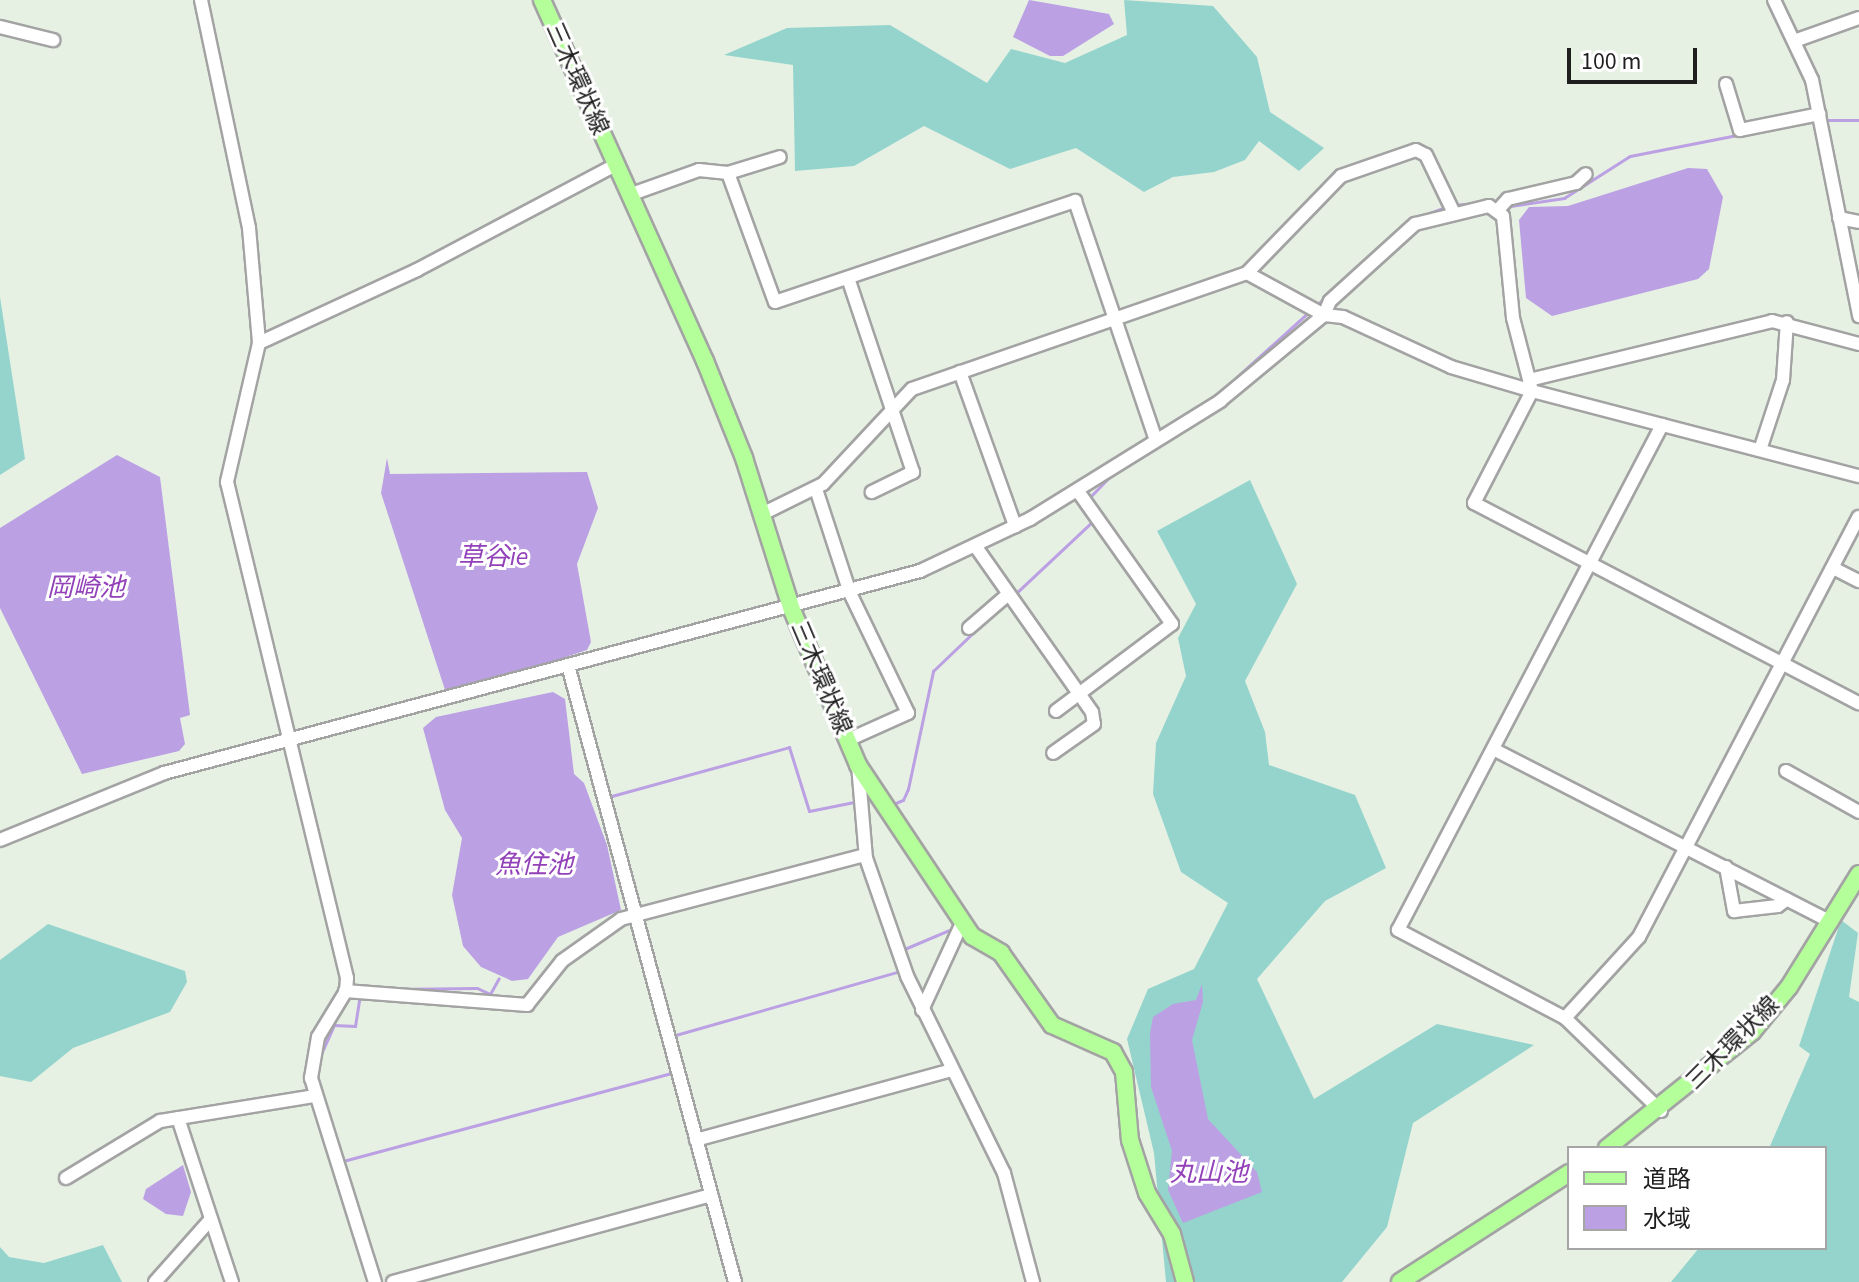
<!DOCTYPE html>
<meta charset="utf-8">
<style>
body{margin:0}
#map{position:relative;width:1859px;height:1282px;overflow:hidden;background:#e6f1e4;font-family:"Source Sans 3","Noto Sans JP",sans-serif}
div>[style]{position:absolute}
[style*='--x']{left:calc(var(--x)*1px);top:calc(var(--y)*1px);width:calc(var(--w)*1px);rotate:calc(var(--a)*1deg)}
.forest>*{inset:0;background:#95d4cc}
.water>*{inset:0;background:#bba0e3}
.stream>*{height:3px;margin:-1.5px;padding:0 1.5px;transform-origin:1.5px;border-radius:1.5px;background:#bba0e3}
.roads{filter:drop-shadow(2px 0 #a3a3a3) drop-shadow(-2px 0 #a3a3a3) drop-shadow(0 2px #a3a3a3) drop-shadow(0 -2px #a3a3a3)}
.minor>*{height:12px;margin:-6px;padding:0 6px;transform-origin:6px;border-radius:6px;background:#fff}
.major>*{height:16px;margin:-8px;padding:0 8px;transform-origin:8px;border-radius:8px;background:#b5ff9b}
span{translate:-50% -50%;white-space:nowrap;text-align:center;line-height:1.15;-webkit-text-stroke:6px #fff;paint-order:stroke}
.street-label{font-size:24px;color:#1f1f1f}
.water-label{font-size:26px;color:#9241b9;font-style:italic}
.legend{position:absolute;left:1567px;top:1146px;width:260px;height:104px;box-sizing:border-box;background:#fff;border:2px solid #a5a5a5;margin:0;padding:10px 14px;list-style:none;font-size:24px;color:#1f1f1f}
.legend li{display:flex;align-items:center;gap:16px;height:40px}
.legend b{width:40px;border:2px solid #a5a5a5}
.scale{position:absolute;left:1567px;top:48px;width:130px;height:36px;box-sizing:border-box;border:4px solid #1f1f1f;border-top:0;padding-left:10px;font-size:24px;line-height:28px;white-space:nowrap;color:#1f1f1f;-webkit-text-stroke:6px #fff;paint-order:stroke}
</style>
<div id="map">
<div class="forest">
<i style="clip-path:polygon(1124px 0,1213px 6px,1257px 57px,1270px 112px,1324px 148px,1299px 171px,1259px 141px,1245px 160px,1214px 172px,1173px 177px,1144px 192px,1076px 148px,1010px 169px,924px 126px,854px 166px,795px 171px,793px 65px,724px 55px,787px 28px,890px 25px,987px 83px,1011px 49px,1065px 63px,1127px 35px)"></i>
<i style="clip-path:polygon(0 297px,25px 459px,0 475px)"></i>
<i style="clip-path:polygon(1250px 480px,1297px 584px,1245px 681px,1265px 732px,1269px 765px,1355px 795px,1386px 868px,1325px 901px,1257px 979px,1314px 1099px,1437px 1024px,1534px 1045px,1413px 1123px,1387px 1227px,1342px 1282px,1166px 1282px,1154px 1153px,1127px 1039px,1148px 989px,1194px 969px,1228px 903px,1181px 872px,1153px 794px,1156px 743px,1186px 676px,1178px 638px,1196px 604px,1157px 531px)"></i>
<i style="clip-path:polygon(1841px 920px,1858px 933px,1849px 997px,1859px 1002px,1859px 1282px,1671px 1282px,1699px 1248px,1825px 1248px,1825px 1148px,1750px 1148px,1770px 1146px,1810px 1054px,1799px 1046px)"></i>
<i style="clip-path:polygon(48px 924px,185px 971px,187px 982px,170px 1012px,73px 1048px,31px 1082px,0 1076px,0 960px)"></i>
<i style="clip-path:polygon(103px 1245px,122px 1282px,0 1282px,0 1247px,9px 1257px,44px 1263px)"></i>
</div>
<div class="water">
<i style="clip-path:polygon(1029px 0,1109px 14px,1114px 24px,1063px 56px,1050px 56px,1013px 37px)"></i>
<i style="clip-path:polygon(1688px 168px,1707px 169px,1723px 197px,1709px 269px,1698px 279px,1552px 316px,1526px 298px,1519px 220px,1529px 207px,1568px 206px)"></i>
<i style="clip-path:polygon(117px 455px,160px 477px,190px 715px,180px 718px,185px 744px,179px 751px,82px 774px,0 608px,0 528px)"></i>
<i style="clip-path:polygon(387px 458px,390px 474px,587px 472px,598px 508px,577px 564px,591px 642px,587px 650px,447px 696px,381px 493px)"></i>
<i style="clip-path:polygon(553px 692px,565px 699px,574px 774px,584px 783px,607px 845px,621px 910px,558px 937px,528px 979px,512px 981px,481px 967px,463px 946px,452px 895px,462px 838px,445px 810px,423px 728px,436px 717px)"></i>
<i style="clip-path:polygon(1202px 984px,1203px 1002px,1192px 1040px,1208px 1119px,1257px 1172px,1262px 1192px,1183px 1223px,1168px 1190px,1172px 1151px,1151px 1087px,1150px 1033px,1153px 1017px,1173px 1004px,1196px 1000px)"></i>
<i style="clip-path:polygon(183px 1165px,191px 1192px,183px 1216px,166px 1214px,143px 1199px,146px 1189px)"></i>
</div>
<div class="stream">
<i style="--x:1823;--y:120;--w:36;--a:0"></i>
<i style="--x:1800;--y:124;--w:16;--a:-11"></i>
<i style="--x:1453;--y:205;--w:32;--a:-5"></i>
<i style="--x:1504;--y:207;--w:61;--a:-8.5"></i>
<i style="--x:1564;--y:198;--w:78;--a:-32.5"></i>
<i style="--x:1630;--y:156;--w:109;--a:-11.1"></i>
<i style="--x:1413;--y:219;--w:35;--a:-20"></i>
<i style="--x:1314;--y:307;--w:17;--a:-40"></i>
<i style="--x:1220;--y:392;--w:120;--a:-42"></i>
<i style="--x:1089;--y:498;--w:30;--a:-46"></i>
<i style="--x:1013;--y:596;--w:112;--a:-43.2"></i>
<i style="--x:608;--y:797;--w:188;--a:-15.4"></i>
<i style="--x:789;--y:747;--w:67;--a:72.6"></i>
<i style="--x:809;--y:811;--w:46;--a:-11.3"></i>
<i style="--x:891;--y:805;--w:13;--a:-23"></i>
<i style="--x:903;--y:800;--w:12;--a:-66"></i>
<i style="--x:908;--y:789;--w:121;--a:-78"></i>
<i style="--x:933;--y:671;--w:62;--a:-43.7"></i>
<i style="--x:902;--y:950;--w:56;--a:-22.9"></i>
<i style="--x:391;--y:989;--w:86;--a:-0.7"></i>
<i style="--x:477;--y:988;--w:14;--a:25"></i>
<i style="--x:490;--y:994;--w:18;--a:-61"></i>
<i style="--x:672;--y:1036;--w:237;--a:-15.9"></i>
<i style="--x:321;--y:1054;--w:32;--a:-66"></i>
<i style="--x:334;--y:1025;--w:21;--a:3"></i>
<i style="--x:355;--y:1026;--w:31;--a:-81"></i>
<i style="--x:343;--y:1161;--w:340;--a:-15"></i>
<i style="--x:671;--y:1073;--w:36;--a:-100"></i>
</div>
<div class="roads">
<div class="minor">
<i style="--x:201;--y:0;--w:233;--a:78.1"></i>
<i style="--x:249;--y:228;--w:115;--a:85"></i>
<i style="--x:259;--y:343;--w:143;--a:103"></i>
<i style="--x:227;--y:482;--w:510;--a:76.4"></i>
<i style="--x:347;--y:978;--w:13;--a:94"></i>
<i style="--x:346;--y:991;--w:54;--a:121.3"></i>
<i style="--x:318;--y:1037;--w:42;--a:99.7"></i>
<i style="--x:311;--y:1078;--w:214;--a:72.6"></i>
<i style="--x:1774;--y:0;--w:89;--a:64.6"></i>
<i style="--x:1812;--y:80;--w:241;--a:78.7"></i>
<i style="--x:0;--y:27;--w:55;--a:13.8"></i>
<i style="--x:1797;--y:40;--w:66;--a:-19.5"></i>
<i style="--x:1726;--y:84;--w:48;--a:73.1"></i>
<i style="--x:1740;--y:130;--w:81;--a:-11.4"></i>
<i style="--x:728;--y:173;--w:137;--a:70"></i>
<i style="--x:775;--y:302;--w:317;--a:-18.6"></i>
<i style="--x:1075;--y:201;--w:250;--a:71.3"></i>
<i style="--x:629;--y:195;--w:74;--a:-19.7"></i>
<i style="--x:699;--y:170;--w:29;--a:6"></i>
<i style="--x:728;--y:173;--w:54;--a:-17.1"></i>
<i style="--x:1498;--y:210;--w:15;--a:-48"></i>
<i style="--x:1508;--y:199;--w:70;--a:-13.2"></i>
<i style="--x:1576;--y:183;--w:13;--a:-42"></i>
<i style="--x:1839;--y:218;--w:20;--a:11"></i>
<i style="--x:1247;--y:273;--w:135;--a:-45.9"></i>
<i style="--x:1341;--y:176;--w:79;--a:-19.1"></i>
<i style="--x:1416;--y:150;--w:11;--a:27"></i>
<i style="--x:1426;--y:155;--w:62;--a:64.3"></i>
<i style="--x:848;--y:278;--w:205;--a:71.5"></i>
<i style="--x:913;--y:472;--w:46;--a:154"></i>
<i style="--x:259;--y:343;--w:174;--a:-24.8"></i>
<i style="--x:417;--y:270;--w:224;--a:-27.9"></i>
<i style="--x:960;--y:372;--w:164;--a:70.3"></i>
<i style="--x:1529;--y:380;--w:250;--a:-13.6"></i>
<i style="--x:1772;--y:321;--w:90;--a:14.8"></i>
<i style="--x:1760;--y:450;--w:74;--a:-71.8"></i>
<i style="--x:1783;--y:380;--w:58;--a:-86.1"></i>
<i style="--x:816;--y:489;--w:109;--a:71.9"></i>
<i style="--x:850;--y:593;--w:133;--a:64.2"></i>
<i style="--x:908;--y:713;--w:66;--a:155.8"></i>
<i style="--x:762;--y:514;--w:68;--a:-26.2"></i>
<i style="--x:823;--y:484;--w:130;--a:-46.9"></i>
<i style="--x:912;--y:389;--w:355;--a:-19.1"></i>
<i style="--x:1247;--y:273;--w:88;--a:28.6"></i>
<i style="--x:1324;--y:315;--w:15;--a:-67"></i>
<i style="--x:1330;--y:301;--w:115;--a:-42.2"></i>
<i style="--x:1415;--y:224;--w:76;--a:-13.7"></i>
<i style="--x:1489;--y:206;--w:17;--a:36"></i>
<i style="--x:1503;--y:216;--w:102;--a:84.4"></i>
<i style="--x:1513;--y:318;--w:75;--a:75.4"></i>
<i style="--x:1532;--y:391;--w:126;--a:117.4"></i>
<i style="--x:1474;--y:503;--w:434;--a:27.5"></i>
<i style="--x:976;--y:547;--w:202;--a:54.9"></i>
<i style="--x:1092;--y:712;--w:12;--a:81"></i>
<i style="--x:1094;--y:724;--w:50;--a:144.7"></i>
<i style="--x:1833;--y:568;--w:29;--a:27"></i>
<i style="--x:969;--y:628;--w:49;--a:-40.9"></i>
<i style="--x:569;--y:669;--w:635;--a:74.85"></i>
<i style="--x:1056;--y:711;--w:145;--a:-36.9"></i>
<i style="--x:1172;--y:624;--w:163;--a:-125.3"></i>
<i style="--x:1495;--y:750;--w:375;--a:27.1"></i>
<i style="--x:858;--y:765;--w:93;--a:85.1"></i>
<i style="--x:866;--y:858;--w:125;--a:70.8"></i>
<i style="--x:907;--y:976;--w:220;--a:63.8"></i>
<i style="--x:1004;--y:1173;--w:113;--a:75.1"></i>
<i style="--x:1786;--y:771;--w:84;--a:29.3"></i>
<i style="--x:0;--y:840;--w:177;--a:-22.2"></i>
<i style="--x:164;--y:773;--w:783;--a:-14.96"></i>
<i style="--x:920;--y:571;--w:122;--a:-25.3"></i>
<i style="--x:1030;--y:519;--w:224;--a:-31.8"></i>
<i style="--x:1220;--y:401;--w:135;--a:-39.6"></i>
<i style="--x:1324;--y:315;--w:19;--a:6"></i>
<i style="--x:1343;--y:317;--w:119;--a:24.8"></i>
<i style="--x:1451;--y:367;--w:84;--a:16.5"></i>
<i style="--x:1532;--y:391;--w:338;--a:14.6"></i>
<i style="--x:1726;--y:867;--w:45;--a:79.7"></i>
<i style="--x:1734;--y:911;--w:44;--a:-6.5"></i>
<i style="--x:1778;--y:906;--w:11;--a:-38"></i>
<i style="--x:345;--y:991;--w:183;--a:4.4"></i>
<i style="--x:527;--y:1005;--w:56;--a:-51.5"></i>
<i style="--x:562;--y:961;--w:72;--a:-35.4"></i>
<i style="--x:621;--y:919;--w:252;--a:-14.7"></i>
<i style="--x:922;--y:1010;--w:96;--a:-65.3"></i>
<i style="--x:1565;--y:1018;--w:110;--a:-47.6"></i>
<i style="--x:1639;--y:937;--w:474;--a:-62.4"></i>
<i style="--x:1661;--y:1111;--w:134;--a:-135.9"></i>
<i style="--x:1565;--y:1018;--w:189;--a:-152.2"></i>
<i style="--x:1398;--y:930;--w:570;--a:-62.4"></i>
<i style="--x:178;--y:1118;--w:173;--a:71.8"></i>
<i style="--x:696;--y:1140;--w:265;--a:-15.3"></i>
<i style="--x:66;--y:1178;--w:110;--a:-31.2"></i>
<i style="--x:160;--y:1121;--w:156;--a:-9.2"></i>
<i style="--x:155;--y:1282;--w:84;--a:-48.4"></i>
<i style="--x:393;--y:1282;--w:330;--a:-15.3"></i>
</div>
<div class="major">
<i style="--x:542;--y:0;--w:396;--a:65.7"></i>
<i style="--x:705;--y:361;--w:105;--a:68.1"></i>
<i style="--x:744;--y:458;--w:159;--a:72.5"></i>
<i style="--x:792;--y:610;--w:168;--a:66.9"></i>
<i style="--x:858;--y:765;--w:206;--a:56.3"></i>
<i style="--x:972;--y:936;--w:34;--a:30"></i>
<i style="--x:1001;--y:953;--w:88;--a:54.7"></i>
<i style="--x:1052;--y:1025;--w:67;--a:23.9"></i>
<i style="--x:1113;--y:1052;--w:23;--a:61"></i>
<i style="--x:1124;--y:1072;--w:68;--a:85"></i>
<i style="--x:1130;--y:1140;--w:56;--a:72.2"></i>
<i style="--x:1147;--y:1193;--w:48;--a:58.6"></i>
<i style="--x:1172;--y:1234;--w:50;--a:74.8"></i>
<i style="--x:1607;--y:1148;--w:186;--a:-38.7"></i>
<i style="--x:1752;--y:1032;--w:58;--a:-50.6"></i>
<i style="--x:1789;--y:987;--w:133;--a:-58.2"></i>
<i style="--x:1400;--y:1282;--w:201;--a:-32.8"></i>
</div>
</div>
<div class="street-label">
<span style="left:577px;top:79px;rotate:66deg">三木環状線</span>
<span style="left:821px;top:678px;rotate:67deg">三木環状線</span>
<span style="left:1733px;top:1043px;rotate:-45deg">三木環状線</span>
</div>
<div class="water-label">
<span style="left:493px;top:557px">草谷ie</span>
<span style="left:86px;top:588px">岡崎池</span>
<span style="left:534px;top:865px">魚住池</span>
<span style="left:1209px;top:1173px">丸山池</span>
</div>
<ul class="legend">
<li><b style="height:10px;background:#b5ff9b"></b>道路</li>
<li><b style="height:22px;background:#bba0e3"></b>水域</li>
</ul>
<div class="scale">100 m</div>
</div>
